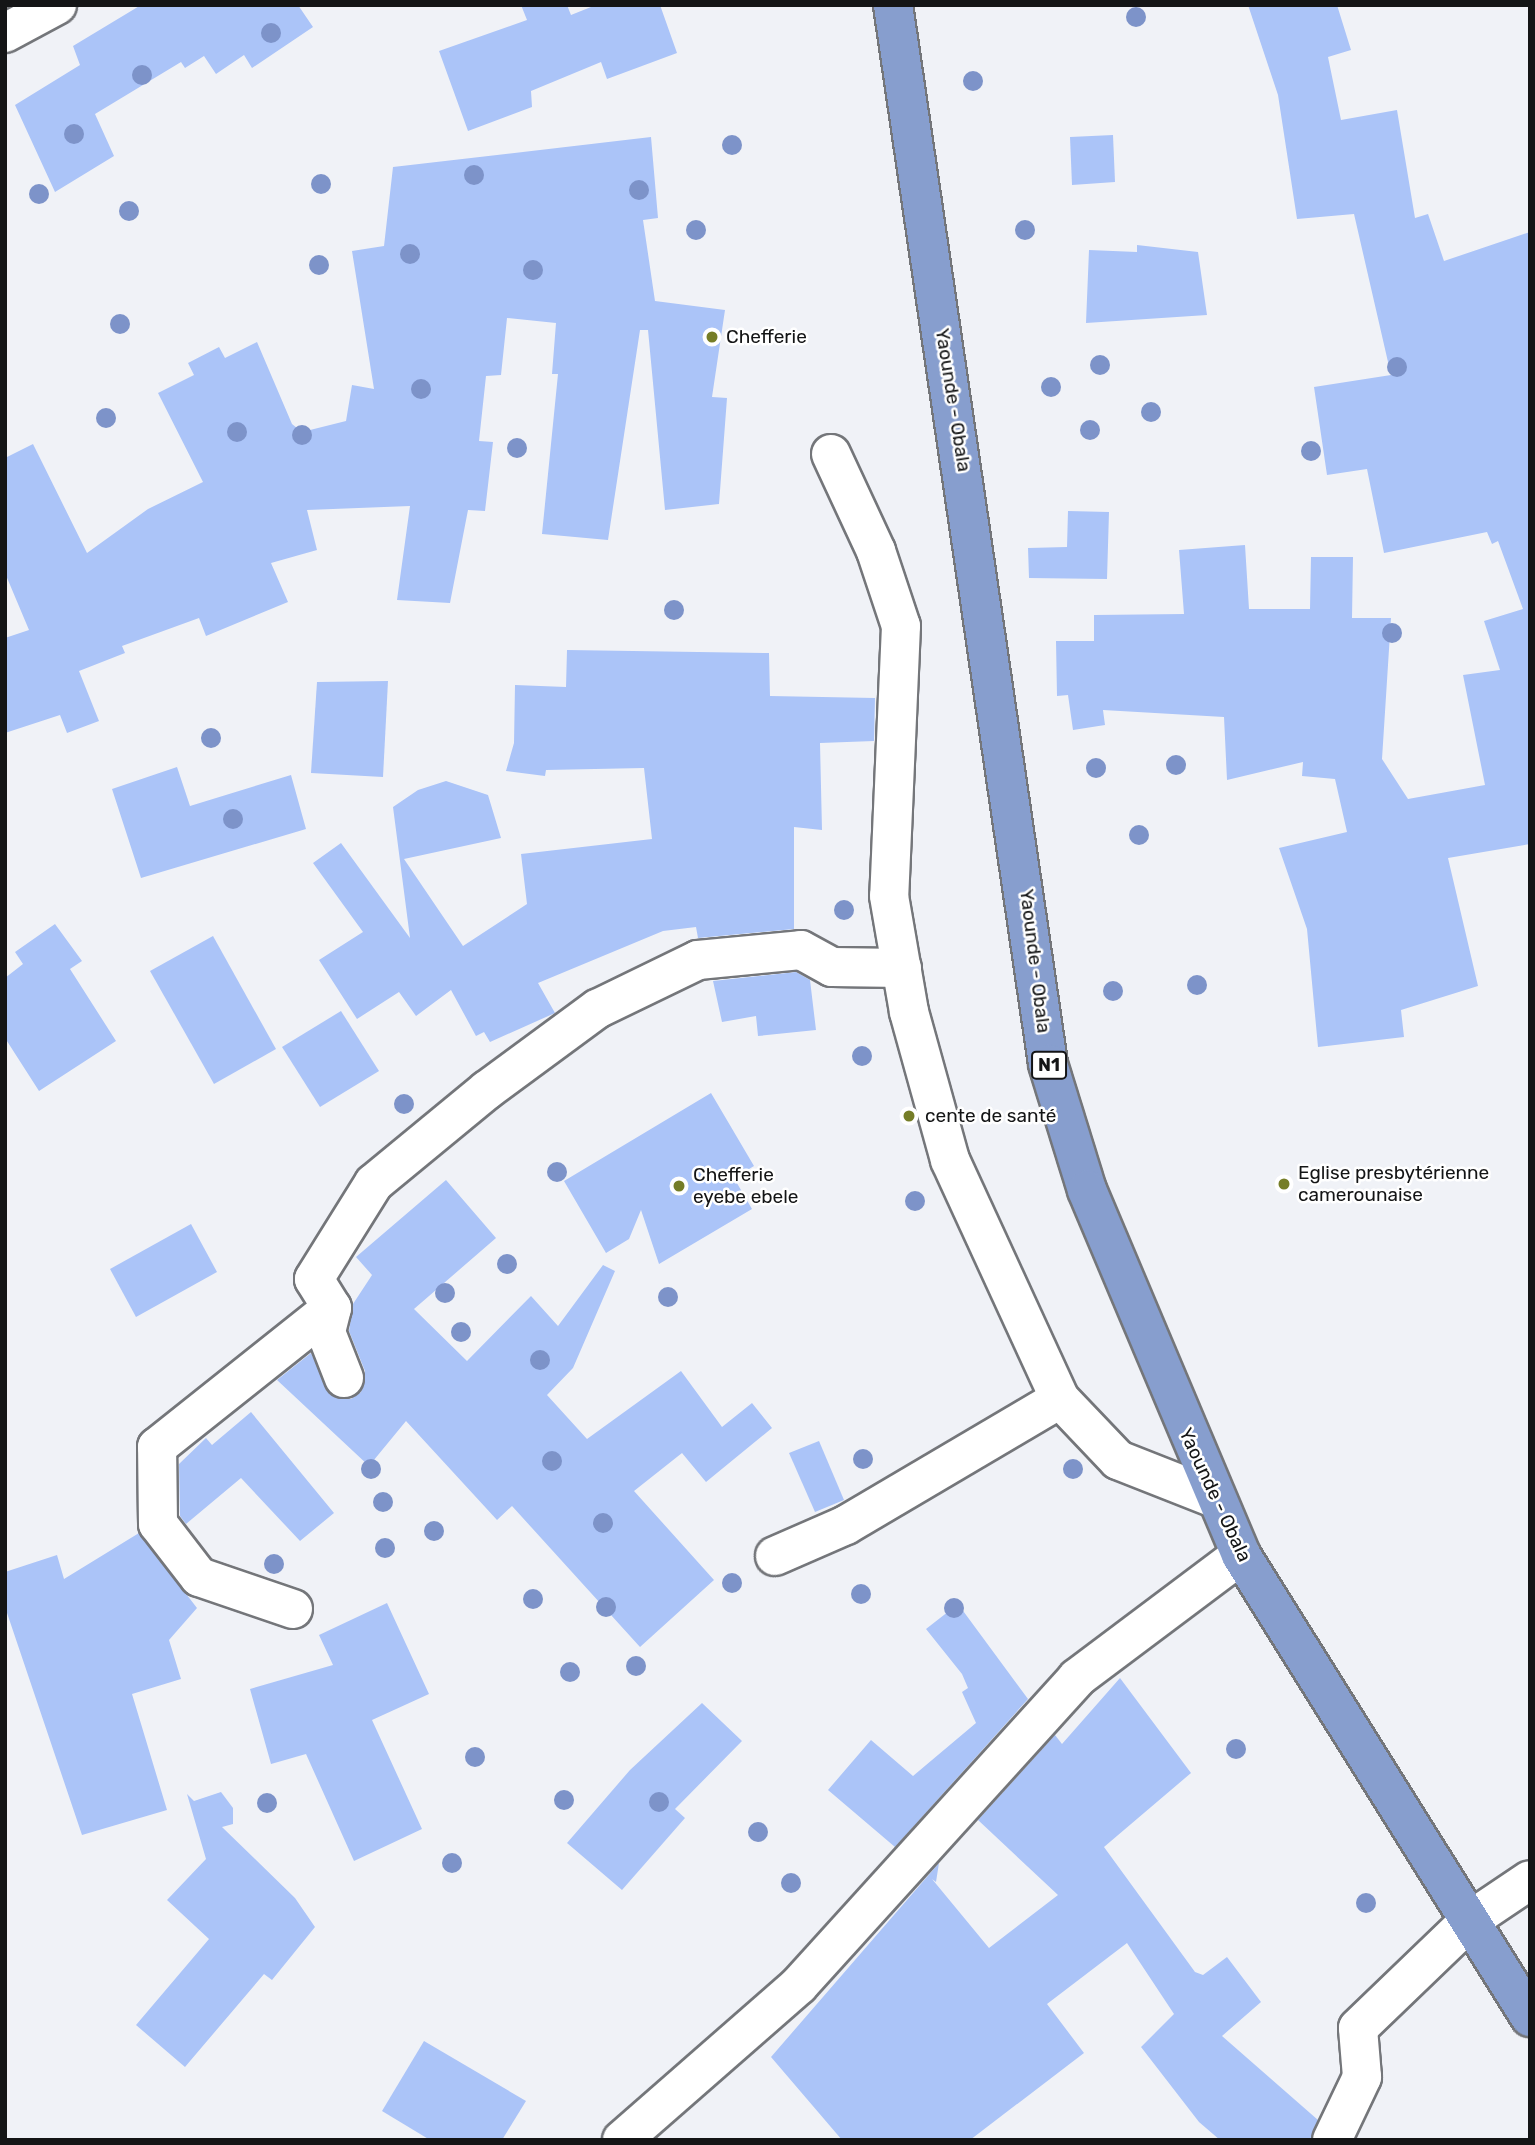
<!DOCTYPE html>
<meta charset="utf-8">
<style>
body{margin:0}
#map{position:relative;width:1535px;height:2145px;overflow:hidden;background:#f0f2f7;font-family:Rubik,sans-serif}
div>[style]{position:absolute}
[style*='--x']{left:calc(var(--x)*1px);top:calc(var(--y)*1px);width:calc(var(--w)*1px);rotate:calc(var(--a)*1deg)}
.building>*{inset:0;background:#abc4f8}
.roads{filter:drop-shadow(2px 0 #74767a) drop-shadow(-2px 0 #74767a) drop-shadow(0 2px #74767a) drop-shadow(0 -2px #74767a)}
.minor>*{height:38px;margin:-19px;padding:0 19px;transform-origin:19px;border-radius:19px;background:#fff}
.trunk>*{height:38px;margin:-19px;padding:0 19px;transform-origin:19px;border-radius:19px;background:#879ece}
.trees>*{width:20px;height:20px;margin:-10px;border-radius:50%;background:#7d93c9}
.dots>*{width:19px;height:19px;translate:-50% -50%;box-sizing:border-box;border:4px solid #fff;border-radius:50%}
span{translate:-50% -50%;white-space:nowrap;text-align:center;line-height:1.15;-webkit-text-stroke:5px #fff;paint-order:stroke}
.shield-label span{padding:2px 5px;background:#fff;border:2px solid;border-radius:5px;-webkit-text-stroke-width:0}
.shield-label{font-size:18px;color:#141516;font-weight:700}
.poi-label{font-size:19px;color:#141516}
.left{translate:0 -50%;text-align:left}
.street-label{font-size:19px;color:#141516}
.frame{position:absolute;inset:0;border:7px solid #141516;pointer-events:none}
</style>
<div id="map">
<div class="building">
<i style="clip-path:polygon(141px 5px,298px 5px,313px 27px,252px 68px,244px 55px,216px 74px,204px 56px,185px 68px,181px 62px,95px 114px,114px 156px,55px 192px,15px 105px,80px 65px,73px 46px)"></i>
<i style="clip-path:polygon(521px 5px,567px 5px,571px 15px,596px 5px,660px 5px,677px 53px,607px 79px,601px 62px,531px 91px,532px 107px,468px 131px,439px 51px,527px 20px)"></i>
<i style="clip-path:polygon(1248px 5px,1337px 5px,1351px 50px,1328px 57px,1341px 120px,1397px 110px,1415px 218px,1428px 214px,1444px 261px,1530px 232px,1530px 844px,1448px 858px,1478px 986px,1401px 1010px,1404px 1037px,1318px 1047px,1307px 929px,1279px 848px,1347px 832px,1335px 779px,1302px 776px,1303px 762px,1227px 780px,1224px 717px,1103px 710px,1105px 725px,1073px 730px,1068px 695px,1057px 696px,1056px 641px,1094px 641px,1094px 615px,1184px 614px,1179px 550px,1245px 545px,1249px 609px,1310px 609px,1311px 557px,1353px 557px,1352px 618px,1391px 618px,1382px 759px,1408px 799px,1485px 785px,1463px 675px,1500px 670px,1484px 621px,1523px 609px,1498px 541px,1492px 544px,1487px 532px,1384px 553px,1367px 469px,1327px 475px,1314px 387px,1391px 375px,1354px 214px,1297px 219px,1278px 95px)"></i>
<i style="clip-path:polygon(1113px 135px,1115px 182px,1072px 185px,1070px 137px)"></i>
<i style="clip-path:polygon(651px 137px,658px 218px,643px 220px,655px 301px,725px 310px,712px 397px,727px 398px,719px 504px,665px 510px,648px 330px,640px 330px,608px 540px,542px 534px,558px 374px,552px 374px,556px 323px,507px 318px,501px 375px,486px 376px,479px 441px,493px 442px,485px 511px,468px 510px,450px 603px,397px 600px,410px 506px,307px 510px,317px 550px,271px 563px,288px 602px,206px 636px,199px 618px,122px 646px,125px 653px,79px 671px,99px 721px,67px 733px,60px 715px,5px 733px,5px 638px,29px 630px,5px 573px,5px 458px,33px 444px,87px 553px,148px 509px,203px 482px,158px 393px,194px 375px,188px 363px,219px 347px,225px 358px,257px 342px,292px 424px,302px 432px,346px 421px,352px 385px,374px 389px,352px 251px,384px 246px,393px 167px)"></i>
<i style="clip-path:polygon(1137px 245px,1198px 252px,1207px 315px,1086px 323px,1089px 250px,1137px 252px)"></i>
<i style="clip-path:polygon(1068px 511px,1109px 512px,1107px 579px,1029px 578px,1028px 548px,1067px 547px)"></i>
<i style="clip-path:polygon(567px 650px,769px 653px,770px 696px,875px 698px,874px 741px,820px 743px,822px 830px,794px 827px,794px 929px,698px 938px,696px 927px,663px 931px,538px 983px,555px 1013px,490px 1042px,484px 1032px,476px 1036px,451px 990px,416px 1016px,399px 992px,357px 1019px,319px 960px,363px 932px,313px 863px,341px 843px,410px 938px,393px 807px,418px 790px,446px 781px,488px 795px,501px 838px,404px 859px,463px 946px,527px 904px,521px 854px,652px 839px,644px 768px,546px 770px,545px 776px,506px 771px,514px 743px,515px 685px,566px 687px)"></i>
<i style="clip-path:polygon(388px 681px,383px 777px,311px 773px,317px 682px)"></i>
<i style="clip-path:polygon(177px 767px,190px 806px,291px 775px,306px 829px,141px 878px,112px 789px)"></i>
<i style="clip-path:polygon(55px 924px,82px 961px,70px 969px,116px 1041px,39px 1091px,5px 1038px,5px 978px,23px 964px,15px 952px)"></i>
<i style="clip-path:polygon(213px 936px,276px 1049px,214px 1084px,150px 971px)"></i>
<i style="clip-path:polygon(796px 972px,810px 980px,816px 1030px,758px 1036px,756px 1016px,722px 1022px,713px 981px)"></i>
<i style="clip-path:polygon(341px 1011px,379px 1071px,320px 1107px,282px 1047px)"></i>
<i style="clip-path:polygon(711px 1093px,754px 1166px,734px 1178px,752px 1209px,659px 1264px,641px 1210px,629px 1239px,606px 1253px,564px 1181px)"></i>
<i style="clip-path:polygon(446px 1180px,496px 1238px,414px 1309px,467px 1361px,531px 1296px,558px 1326px,603px 1265px,615px 1271px,573px 1368px,547px 1395px,587px 1439px,681px 1371px,722px 1427px,752px 1403px,772px 1428px,706px 1482px,682px 1453px,634px 1491px,714px 1580px,640px 1647px,512px 1506px,497px 1520px,406px 1421px,369px 1466px,277px 1380px,311px 1353px,331px 1395px,351px 1399px,361px 1392px,365px 1371px,349px 1331px,353px 1304px,372px 1275px,356px 1257px)"></i>
<i style="clip-path:polygon(191px 1224px,217px 1272px,136px 1317px,110px 1269px)"></i>
<i style="clip-path:polygon(251px 1412px,334px 1513px,300px 1541px,241px 1478px,186px 1524px,180px 1516px,179px 1464px,206px 1438px,212px 1445px)"></i>
<i style="clip-path:polygon(819px 1441px,844px 1500px,815px 1512px,789px 1453px)"></i>
<i style="clip-path:polygon(139px 1533px,197px 1608px,169px 1640px,181px 1679px,132px 1694px,167px 1810px,82px 1835px,5px 1607px,5px 1572px,57px 1555px,64px 1579px)"></i>
<i style="clip-path:polygon(387px 1603px,429px 1694px,372px 1720px,422px 1829px,354px 1861px,306px 1754px,271px 1764px,250px 1689px,333px 1665px,319px 1635px)"></i>
<i style="clip-path:polygon(958px 1604px,1028px 1699px,895px 1847px,828px 1790px,871px 1740px,913px 1776px,976px 1723px,962px 1692px,968px 1688px,962px 1674px,926px 1629px)"></i>
<i style="clip-path:polygon(1120px 1678px,1191px 1773px,1104px 1847px,1195px 1972px,1203px 1975px,1227px 1957px,1261px 2002px,1222px 2036px,1318px 2120px,1310px 2140px,1220px 2140px,1199px 2122px,1141px 2047px,1174px 2014px,1127px 1943px,1047px 2004px,1084px 2053px,970px 2140px,842px 2140px,771px 2057px,939px 1863px,936px 1882px,932px 1879px,989px 1948px,1058px 1895px,978px 1820px,1055px 1735px,1062px 1744px)"></i>
<i style="clip-path:polygon(702px 1703px,742px 1741px,675px 1809px,685px 1818px,622px 1890px,567px 1843px,630px 1770px)"></i>
<i style="clip-path:polygon(221px 1792px,233px 1808px,233px 1824px,222px 1827px,295px 1898px,315px 1927px,272px 1980px,264px 1974px,185px 2067px,136px 2025px,209px 1939px,167px 1900px,206px 1859px,187px 1794px,194px 1801px)"></i>
<i style="clip-path:polygon(424px 2041px,526px 2101px,502px 2140px,430px 2140px,382px 2111px)"></i>
</div>
<div class="roads">
<div class="minor">
<i style="--x:5;--y:33;--w:59;--a:-28.3"></i>
<i style="--x:831;--y:454;--w:107;--a:65.1"></i>
<i style="--x:876;--y:551;--w:79;--a:71.6"></i>
<i style="--x:901;--y:626;--w:270;--a:92.5"></i>
<i style="--x:889;--y:896;--w:118;--a:80.2"></i>
<i style="--x:909;--y:1012;--w:154;--a:74.5"></i>
<i style="--x:950;--y:1160;--w:263;--a:65.3"></i>
<i style="--x:1060;--y:1399;--w:84;--a:46.4"></i>
<i style="--x:1118;--y:1460;--w:101;--a:21.5"></i>
<i style="--x:344;--y:1378;--w:49;--a:-111.4"></i>
<i style="--x:326;--y:1332;--w:25;--a:-76"></i>
<i style="--x:332;--y:1308;--w:34;--a:-122"></i>
<i style="--x:314;--y:1279;--w:113;--a:-58"></i>
<i style="--x:374;--y:1183;--w:146;--a:-39.5"></i>
<i style="--x:487;--y:1090;--w:137;--a:-36.4"></i>
<i style="--x:597;--y:1009;--w:112;--a:-25.9"></i>
<i style="--x:698;--y:960;--w:103;--a:-5.5"></i>
<i style="--x:801;--y:950;--w:35;--a:29"></i>
<i style="--x:832;--y:967;--w:70;--a:0.8"></i>
<i style="--x:775;--y:1556;--w:77;--a:-23.6"></i>
<i style="--x:846;--y:1525;--w:248;--a:-30.5"></i>
<i style="--x:293;--y:1609;--w:99;--a:-161.2"></i>
<i style="--x:199;--y:1577;--w:67;--a:-127.7"></i>
<i style="--x:158;--y:1524;--w:77;--a:-90.7"></i>
<i style="--x:157;--y:1447;--w:223;--a:-38.5"></i>
<i style="--x:622;--y:2140;--w:235;--a:-41.2"></i>
<i style="--x:799;--y:1985;--w:414;--a:-47.8"></i>
<i style="--x:1077;--y:1678;--w:205;--a:-36.9"></i>
<i style="--x:1332;--y:2140;--w:70;--a:-64.5"></i>
<i style="--x:1362;--y:2077;--w:49;--a:-94.7"></i>
<i style="--x:1358;--y:2028;--w:154;--a:-43.9"></i>
<i style="--x:1469;--y:1921;--w:73;--a:-33.9"></i>
</div>
<div class="trunk">
<i style="--x:893;--y:5;--w:1070;--a:81.67"></i>
<i style="--x:1048;--y:1064;--w:132;--a:72.8"></i>
<i style="--x:1087;--y:1190;--w:396;--a:67.1"></i>
<i style="--x:1241;--y:1555;--w:545;--a:57.97"></i>
</div>
</div>
<div class="trees">
<i style="left:1136px;top:17px"></i>
<i style="left:271px;top:33px"></i>
<i style="left:142px;top:75px"></i>
<i style="left:973px;top:81px"></i>
<i style="left:74px;top:134px"></i>
<i style="left:732px;top:145px"></i>
<i style="left:474px;top:175px"></i>
<i style="left:321px;top:184px"></i>
<i style="left:639px;top:190px"></i>
<i style="left:39px;top:194px"></i>
<i style="left:129px;top:211px"></i>
<i style="left:696px;top:230px"></i>
<i style="left:1025px;top:230px"></i>
<i style="left:410px;top:254px"></i>
<i style="left:319px;top:265px"></i>
<i style="left:533px;top:270px"></i>
<i style="left:120px;top:324px"></i>
<i style="left:1100px;top:365px"></i>
<i style="left:1397px;top:367px"></i>
<i style="left:1051px;top:387px"></i>
<i style="left:421px;top:389px"></i>
<i style="left:1151px;top:412px"></i>
<i style="left:106px;top:418px"></i>
<i style="left:1090px;top:430px"></i>
<i style="left:237px;top:432px"></i>
<i style="left:302px;top:435px"></i>
<i style="left:517px;top:448px"></i>
<i style="left:1311px;top:451px"></i>
<i style="left:674px;top:610px"></i>
<i style="left:1392px;top:633px"></i>
<i style="left:211px;top:738px"></i>
<i style="left:1176px;top:765px"></i>
<i style="left:1096px;top:768px"></i>
<i style="left:233px;top:819px"></i>
<i style="left:1139px;top:835px"></i>
<i style="left:844px;top:910px"></i>
<i style="left:1197px;top:985px"></i>
<i style="left:1113px;top:991px"></i>
<i style="left:862px;top:1056px"></i>
<i style="left:404px;top:1104px"></i>
<i style="left:557px;top:1172px"></i>
<i style="left:915px;top:1201px"></i>
<i style="left:507px;top:1264px"></i>
<i style="left:445px;top:1293px"></i>
<i style="left:668px;top:1297px"></i>
<i style="left:461px;top:1332px"></i>
<i style="left:540px;top:1360px"></i>
<i style="left:863px;top:1459px"></i>
<i style="left:552px;top:1461px"></i>
<i style="left:371px;top:1469px"></i>
<i style="left:1073px;top:1469px"></i>
<i style="left:383px;top:1502px"></i>
<i style="left:603px;top:1523px"></i>
<i style="left:434px;top:1531px"></i>
<i style="left:385px;top:1548px"></i>
<i style="left:274px;top:1564px"></i>
<i style="left:732px;top:1583px"></i>
<i style="left:861px;top:1594px"></i>
<i style="left:533px;top:1599px"></i>
<i style="left:606px;top:1607px"></i>
<i style="left:954px;top:1608px"></i>
<i style="left:636px;top:1666px"></i>
<i style="left:570px;top:1672px"></i>
<i style="left:1236px;top:1749px"></i>
<i style="left:475px;top:1757px"></i>
<i style="left:564px;top:1800px"></i>
<i style="left:659px;top:1802px"></i>
<i style="left:267px;top:1803px"></i>
<i style="left:758px;top:1832px"></i>
<i style="left:452px;top:1863px"></i>
<i style="left:791px;top:1883px"></i>
<i style="left:1366px;top:1903px"></i>
</div>
<div class="dots">
<i style="left:712px;top:337px;background:#757d27"></i>
<i style="left:909px;top:1116px;background:#757d27"></i>
<i style="left:1284px;top:1184px;background:#757d27"></i>
<i style="left:679px;top:1186px;background:#757d27"></i>
</div>
<div class="shield-label">
<span style="left:1049px;top:1065px">N1</span>
</div>
<div class="poi-label">
<span class="left" style="left:726px;top:337px">Chefferie</span>
<span class="left" style="left:925px;top:1116px">cente de santé</span>
<span class="left" style="left:1298px;top:1184px">Eglise presbytérienne<br>camerounaise</span>
<span class="left" style="left:693px;top:1186px">Chefferie<br>eyebe ebele</span>
</div>
<div class="street-label">
<span style="left:953px;top:400px;rotate:81deg">Yaounde - Obala</span>
<span style="left:1035px;top:961px;rotate:83deg">Yaounde - Obala</span>
<span style="left:1215px;top:1495px;rotate:65deg">Yaounde - Obala</span>
</div>
<div class="frame"></div>
</div>
